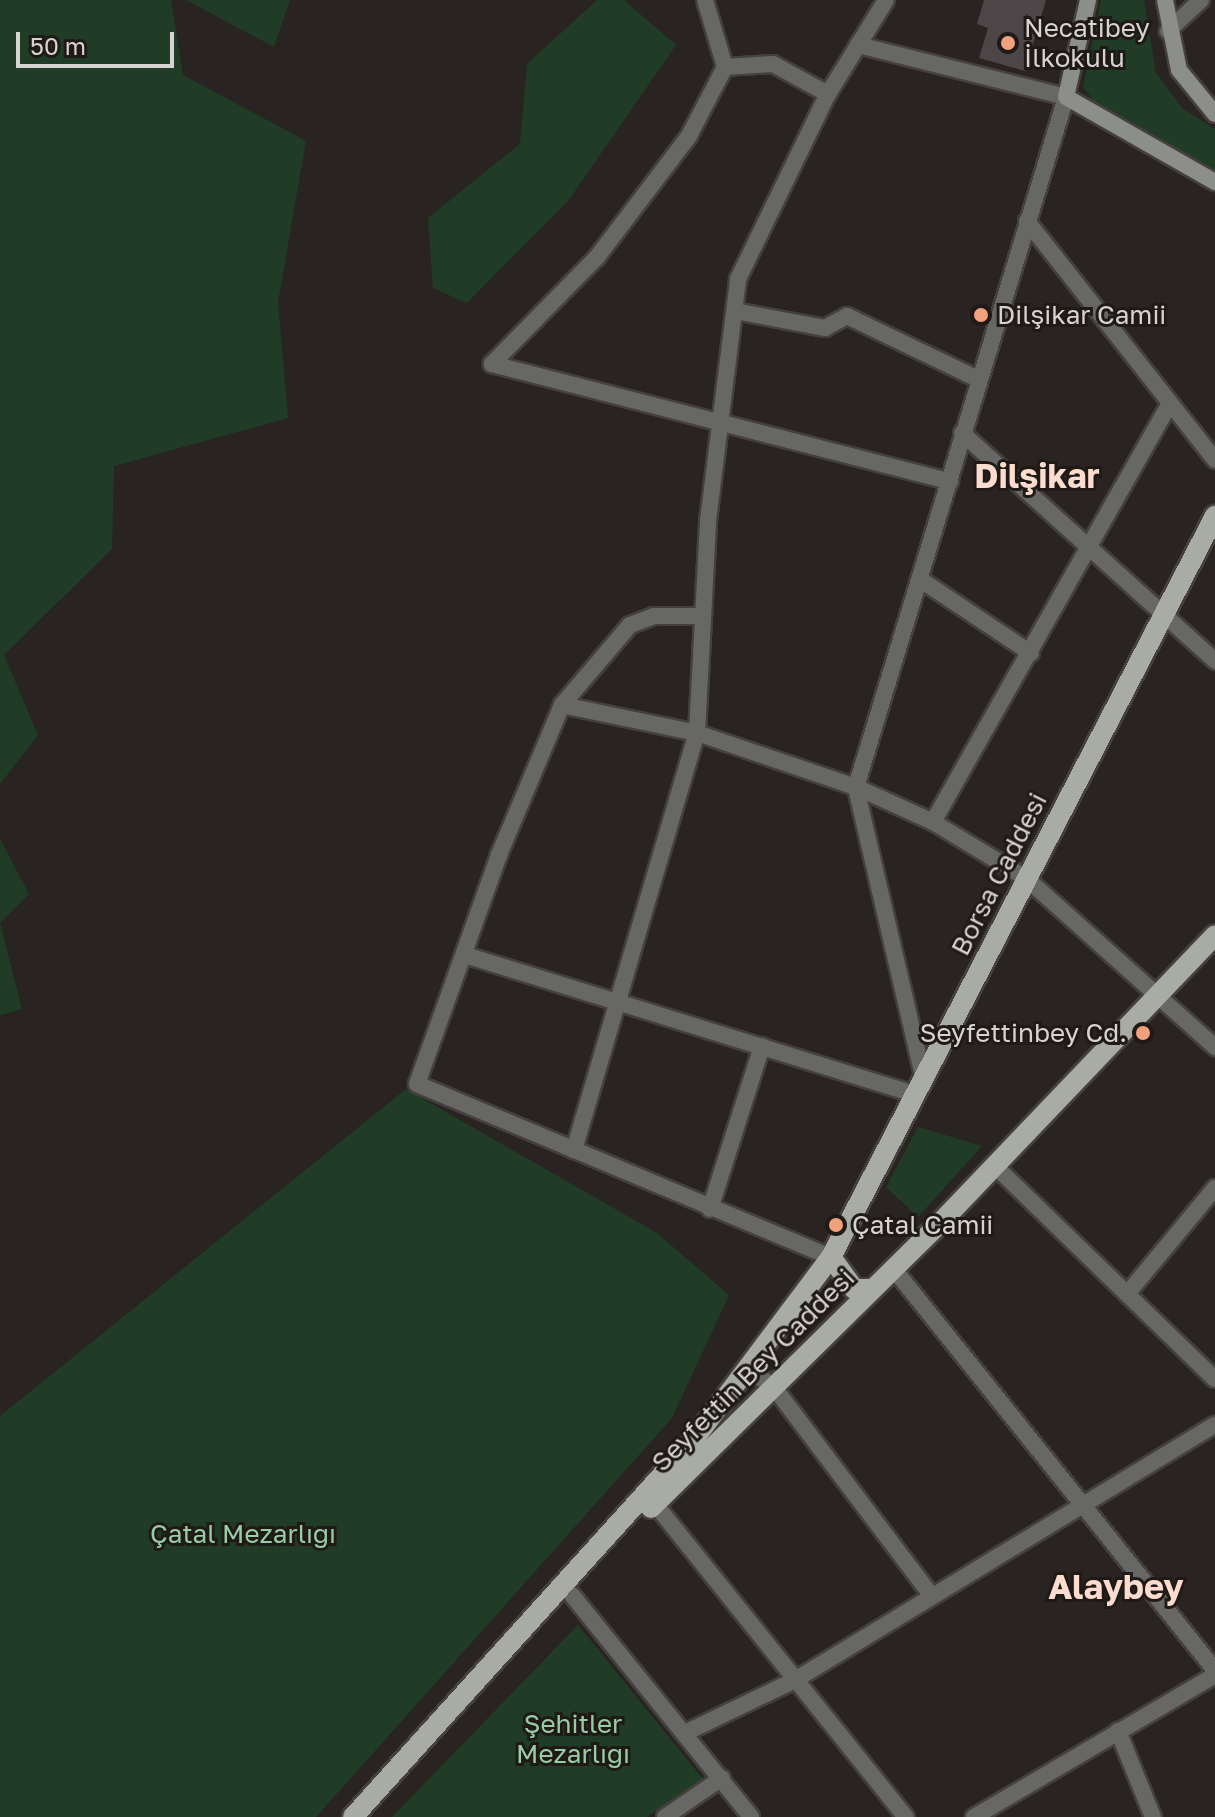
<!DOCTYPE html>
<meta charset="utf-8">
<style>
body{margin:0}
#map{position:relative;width:1215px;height:1817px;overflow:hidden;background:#292421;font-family:"Golos Text",sans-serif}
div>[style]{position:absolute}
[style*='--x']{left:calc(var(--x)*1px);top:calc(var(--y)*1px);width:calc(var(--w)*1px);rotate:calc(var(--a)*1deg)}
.green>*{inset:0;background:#203c27}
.building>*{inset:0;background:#4c4649}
.roads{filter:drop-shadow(2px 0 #45403d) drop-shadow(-2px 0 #45403d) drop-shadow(0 2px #45403d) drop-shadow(0 -2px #45403d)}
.minor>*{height:16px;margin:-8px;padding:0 8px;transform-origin:8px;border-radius:8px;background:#676865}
.tertiary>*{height:16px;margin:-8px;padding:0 8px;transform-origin:8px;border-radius:8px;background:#676865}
.secondary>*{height:16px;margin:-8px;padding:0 8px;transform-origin:8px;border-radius:8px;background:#8c8e89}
.primary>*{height:20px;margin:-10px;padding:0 10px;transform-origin:10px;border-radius:10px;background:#a9aba5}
.dots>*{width:22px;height:22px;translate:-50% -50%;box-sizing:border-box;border:4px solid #201a17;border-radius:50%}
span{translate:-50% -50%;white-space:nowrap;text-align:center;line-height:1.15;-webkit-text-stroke:6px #201a17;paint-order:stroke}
.poi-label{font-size:26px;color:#d7d3d1}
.left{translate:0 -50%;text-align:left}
.right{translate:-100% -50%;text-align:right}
.street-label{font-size:26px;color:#d7d3d1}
.park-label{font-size:26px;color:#98cda4}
.district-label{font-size:34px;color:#fcdcce;font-weight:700}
.scale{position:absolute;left:16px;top:32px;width:158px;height:36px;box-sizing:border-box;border:4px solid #d7d3d1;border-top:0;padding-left:10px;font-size:24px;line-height:28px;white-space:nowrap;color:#d7d3d1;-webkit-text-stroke:6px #201a17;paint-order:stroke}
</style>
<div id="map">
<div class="green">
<i style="clip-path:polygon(0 0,171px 0,183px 75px,306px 141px,278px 302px,288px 418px,114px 466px,112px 549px,4px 655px,38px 735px,0 784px)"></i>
<i style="clip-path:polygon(186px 0,290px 0,274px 47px)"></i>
<i style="clip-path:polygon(597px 0,624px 0,676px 45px,568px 201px,467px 303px,433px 288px,428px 218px,520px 144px,527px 64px)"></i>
<i style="clip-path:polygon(1101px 0,1144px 0,1156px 73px,1183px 109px,1215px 129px,1215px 170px,1093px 100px,1083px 87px)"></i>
<i style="clip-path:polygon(0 839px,29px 894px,0 923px,22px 1009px,0 1015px)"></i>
<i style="clip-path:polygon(406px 1089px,657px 1233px,729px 1295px,672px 1418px,316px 1817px,0 1817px,0 1416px)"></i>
<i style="clip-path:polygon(918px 1127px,982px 1146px,918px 1217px,886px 1187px)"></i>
<i style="clip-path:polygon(578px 1625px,703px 1779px,647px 1817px,392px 1817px)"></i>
</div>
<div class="building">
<i style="clip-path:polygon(984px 0,1046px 0,1025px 71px,979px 58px,988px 28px,977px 24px)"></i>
</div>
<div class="roads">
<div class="minor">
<i style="--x:705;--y:0;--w:70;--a:73.4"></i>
<i style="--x:725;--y:67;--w:48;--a:-3.6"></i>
<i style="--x:773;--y:64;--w:63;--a:28.6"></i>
<i style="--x:1168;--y:31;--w:45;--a:-43.2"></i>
<i style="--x:858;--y:45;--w:214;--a:14"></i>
<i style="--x:725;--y:67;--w:78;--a:117.6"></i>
<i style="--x:689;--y:136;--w:152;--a:127.2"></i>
<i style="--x:597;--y:257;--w:150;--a:134.5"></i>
<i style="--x:492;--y:364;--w:473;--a:14.4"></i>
<i style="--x:1027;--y:221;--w:304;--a:51.8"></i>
<i style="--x:735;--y:311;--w:92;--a:10.7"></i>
<i style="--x:825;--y:328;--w:25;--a:-29"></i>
<i style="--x:847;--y:316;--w:143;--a:25.7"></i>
<i style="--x:962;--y:433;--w:341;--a:42"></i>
<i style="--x:921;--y:580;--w:132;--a:33.6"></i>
<i style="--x:703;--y:616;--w:49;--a:180"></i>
<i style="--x:654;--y:616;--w:26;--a:159"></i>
<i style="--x:630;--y:625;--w:105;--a:130.4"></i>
<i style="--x:562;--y:705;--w:163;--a:112.8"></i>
<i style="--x:499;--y:855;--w:243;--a:109.7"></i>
<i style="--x:417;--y:1084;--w:449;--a:22.7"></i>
<i style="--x:562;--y:705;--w:138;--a:11.7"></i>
<i style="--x:697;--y:733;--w:168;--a:18.8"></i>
<i style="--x:856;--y:787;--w:85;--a:24.4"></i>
<i style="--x:933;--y:822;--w:109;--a:31.1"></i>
<i style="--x:1026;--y:878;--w:254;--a:41.8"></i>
<i style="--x:933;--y:822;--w:478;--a:-60.5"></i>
<i style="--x:465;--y:955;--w:471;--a:17.2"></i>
<i style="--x:574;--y:1150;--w:435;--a:-73.6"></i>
<i style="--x:697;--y:733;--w:212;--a:-87"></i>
<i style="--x:708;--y:521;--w:244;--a:-82.9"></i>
<i style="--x:738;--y:279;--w:206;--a:-64.1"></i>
<i style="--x:828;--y:94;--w:110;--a:-58.3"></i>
<i style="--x:710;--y:1209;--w:171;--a:-72.3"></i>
<i style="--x:893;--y:1268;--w:515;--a:51.31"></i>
<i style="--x:1127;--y:1294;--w:138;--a:-50.3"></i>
<i style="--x:747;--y:1369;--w:31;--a:33"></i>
<i style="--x:773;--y:1386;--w:262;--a:52.9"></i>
<i style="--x:572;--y:1595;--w:285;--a:51.1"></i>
<i style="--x:1118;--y:1731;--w:93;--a:67.9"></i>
<i style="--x:687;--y:1732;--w:120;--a:-25.7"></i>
<i style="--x:795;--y:1680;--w:491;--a:-31.3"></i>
<i style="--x:665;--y:1817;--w:69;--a:-34.4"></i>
<i style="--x:974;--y:1817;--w:280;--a:-30.5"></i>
</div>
<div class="tertiary">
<i style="--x:923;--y:1076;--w:297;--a:-103.1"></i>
<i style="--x:856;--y:787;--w:721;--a:-73.07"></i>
<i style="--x:995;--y:1166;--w:306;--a:44.1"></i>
<i style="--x:655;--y:1504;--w:401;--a:51.3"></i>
</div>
<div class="secondary">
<i style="--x:1088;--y:0;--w:99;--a:102.8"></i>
<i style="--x:1066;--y:97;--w:172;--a:29.7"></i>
<i style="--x:1165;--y:0;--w:71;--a:78.7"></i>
<i style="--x:1179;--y:70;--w:57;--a:50.7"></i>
</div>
<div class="primary">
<i style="--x:831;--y:1257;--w:39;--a:54"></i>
<i style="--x:854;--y:1289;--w:18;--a:0"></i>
<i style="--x:651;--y:1508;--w:409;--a:-44.6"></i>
<i style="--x:942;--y:1221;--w:395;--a:-46.3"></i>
<i style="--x:353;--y:1817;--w:506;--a:-47.89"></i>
<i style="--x:692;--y:1442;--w:231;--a:-53.1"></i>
<i style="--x:831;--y:1257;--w:835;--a:-62.61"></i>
</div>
</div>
<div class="dots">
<i style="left:1008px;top:43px;background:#f1a17c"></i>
<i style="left:981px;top:315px;background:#f1a17c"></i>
<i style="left:1143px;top:1033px;background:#f1a17c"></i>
<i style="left:836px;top:1225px;background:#f1a17c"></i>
</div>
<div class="poi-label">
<span class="left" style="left:1024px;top:43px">Necatibey<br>İlkokulu</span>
<span class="left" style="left:997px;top:315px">Dilşikar Camii</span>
<span class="right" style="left:1127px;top:1033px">Seyfettinbey Cd.</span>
<span class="left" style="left:852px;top:1225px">Çatal Camii</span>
</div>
<div class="street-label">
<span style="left:999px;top:874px;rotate:-63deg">Borsa Caddesi</span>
<span style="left:753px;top:1370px;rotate:-45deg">Seyfettin Bey Caddesi</span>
</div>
<div class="park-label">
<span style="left:243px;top:1534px">Çatal Mezarlığı</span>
<span style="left:573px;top:1739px">Şehitler<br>Mezarlığı</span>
</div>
<div class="district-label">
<span style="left:1037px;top:476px">Dilşikar</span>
<span style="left:1116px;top:1587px">Alaybey</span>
</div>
<div class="scale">50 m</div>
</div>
